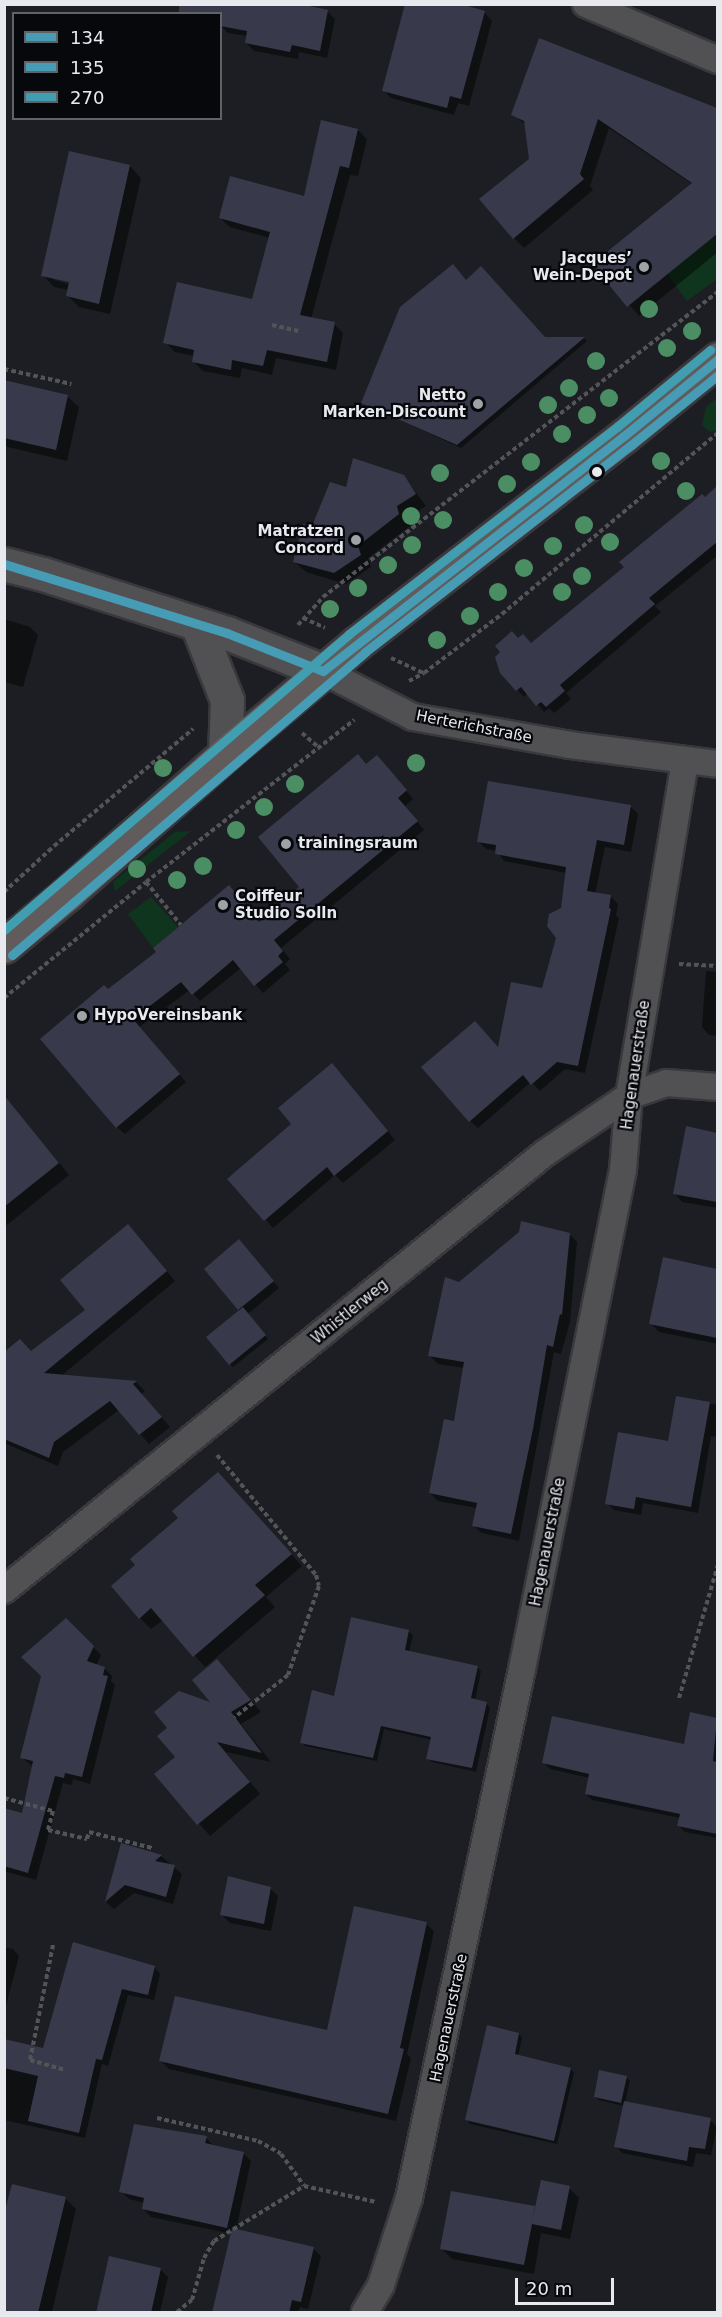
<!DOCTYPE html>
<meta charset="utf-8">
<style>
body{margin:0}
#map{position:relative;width:722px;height:2317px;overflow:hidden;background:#1d1e23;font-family:"DejaVu Sans",sans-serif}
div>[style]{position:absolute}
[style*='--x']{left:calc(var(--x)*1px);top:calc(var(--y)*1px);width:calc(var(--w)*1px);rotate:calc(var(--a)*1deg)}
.green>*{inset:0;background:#0f351f}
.shadow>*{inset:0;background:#0007}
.building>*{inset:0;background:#383a4b}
.path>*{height:4px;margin-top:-2px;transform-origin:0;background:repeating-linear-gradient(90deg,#535457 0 4.5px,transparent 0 7.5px)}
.roads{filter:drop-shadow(2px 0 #39393d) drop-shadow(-2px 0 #39393d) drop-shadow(0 2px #39393d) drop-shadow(0 -2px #39393d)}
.street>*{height:26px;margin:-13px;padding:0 13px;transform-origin:13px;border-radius:13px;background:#515154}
.secondary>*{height:33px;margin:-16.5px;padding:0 16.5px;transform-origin:16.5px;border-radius:16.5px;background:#515154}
.primary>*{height:33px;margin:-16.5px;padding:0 16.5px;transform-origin:16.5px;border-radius:16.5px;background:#615b5b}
.bus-1>*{height:9px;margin:-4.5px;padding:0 4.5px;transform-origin:4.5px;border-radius:4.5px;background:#469cb5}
.bus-2>*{height:9px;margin:-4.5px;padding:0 4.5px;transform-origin:4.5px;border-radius:4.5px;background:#469cb5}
.bus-3>*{height:9px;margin:-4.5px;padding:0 4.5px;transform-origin:4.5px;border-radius:4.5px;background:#409eb0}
.trees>*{width:18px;height:18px;margin:-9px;border-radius:50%;background:#4c8e64}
.dots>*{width:16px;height:16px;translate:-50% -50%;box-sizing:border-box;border:3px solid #07080b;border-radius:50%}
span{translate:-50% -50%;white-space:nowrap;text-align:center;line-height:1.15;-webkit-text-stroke:4.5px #07080b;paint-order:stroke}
.poi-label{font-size:15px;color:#e8e9ef;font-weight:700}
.right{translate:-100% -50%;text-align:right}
.left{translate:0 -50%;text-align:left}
.street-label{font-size:15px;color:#e8e9ef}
.frame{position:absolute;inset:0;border:6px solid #e8e9ef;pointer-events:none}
.legend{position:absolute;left:12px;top:12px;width:210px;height:108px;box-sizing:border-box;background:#07080b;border:2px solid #616266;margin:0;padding:8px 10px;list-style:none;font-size:18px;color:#e8e9ef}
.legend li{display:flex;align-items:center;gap:12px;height:30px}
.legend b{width:30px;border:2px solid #616266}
.scale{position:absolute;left:515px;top:2278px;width:99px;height:27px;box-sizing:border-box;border:3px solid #e8e9ef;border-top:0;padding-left:8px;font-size:18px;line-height:21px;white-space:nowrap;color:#e8e9ef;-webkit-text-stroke:4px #07080b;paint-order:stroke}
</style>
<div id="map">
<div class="green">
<i style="clip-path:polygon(714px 236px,717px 240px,717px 279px,687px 301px,667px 274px)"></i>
<i style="clip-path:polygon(717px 398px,717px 431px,710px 432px,702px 425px,706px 407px)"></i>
<i style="clip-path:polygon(191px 831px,115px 891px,113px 882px,175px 832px)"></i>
<i style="clip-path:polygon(151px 897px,178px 927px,153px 948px,128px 914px)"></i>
</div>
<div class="shadow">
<i style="clip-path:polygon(225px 4px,314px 4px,313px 8px,327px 11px,335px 19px,327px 58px,299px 52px,298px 59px,254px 51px,246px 43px,247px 36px,228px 33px,220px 25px)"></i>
<i style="clip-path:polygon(407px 4px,466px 4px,470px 9px,485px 13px,492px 21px,469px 106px,458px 103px,454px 115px,391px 98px,383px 90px)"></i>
<i style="clip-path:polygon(540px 40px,718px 110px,718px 149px,710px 146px,718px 155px,718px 252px,639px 316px,594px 264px,692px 184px,609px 128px,590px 186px,593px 190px,524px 248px,514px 238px,531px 160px,527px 126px,513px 114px)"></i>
<i style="clip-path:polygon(358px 130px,367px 139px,358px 176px,350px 175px,311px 319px,334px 324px,343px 333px,336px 370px,276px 358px,272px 375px,242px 368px,240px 378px,203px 371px,193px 361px,194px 356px,175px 352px,165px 342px,253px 301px,270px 238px,230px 227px,220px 218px,305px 198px)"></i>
<i style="clip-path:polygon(evenodd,130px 166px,141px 178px,110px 314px,79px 307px,68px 296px,69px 290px,54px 287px,43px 275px,130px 166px,54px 277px,77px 283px,76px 286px,54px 280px,54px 277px)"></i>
<i style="clip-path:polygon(466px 282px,545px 338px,584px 338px,587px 341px,461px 448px,363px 403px)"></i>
<i style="clip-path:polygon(4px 382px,67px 396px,79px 407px,67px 461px,4px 446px)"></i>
<i style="clip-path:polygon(403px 476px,426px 506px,408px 517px,410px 526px,368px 558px,371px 567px,346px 584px,306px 572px,294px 561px,347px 489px)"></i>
<i style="clip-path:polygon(718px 486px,718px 555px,655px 606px,661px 612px,566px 693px,571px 699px,554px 713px,549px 708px,544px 712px,528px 693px,524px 697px,501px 672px,518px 640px,531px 644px,626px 567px)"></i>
<i style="clip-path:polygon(4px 619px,30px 627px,38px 635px,23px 687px,4px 682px)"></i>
<i style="clip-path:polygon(385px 765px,413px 799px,405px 806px,424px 830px,281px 948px,290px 959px,285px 964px,290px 970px,263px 993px,241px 968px,200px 1001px,190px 990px,139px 1027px,186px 1082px,125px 1134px,117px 1127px,108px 991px,260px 923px,301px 887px,367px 766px)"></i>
<i style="clip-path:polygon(630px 806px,638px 814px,631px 852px,605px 847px,595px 894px,610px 896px,618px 904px,616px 916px,619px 918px,585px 1073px,565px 1069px,540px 1091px,531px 1082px,478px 1128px,470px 1121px,499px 1050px,543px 990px,557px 938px,567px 873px,504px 861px,497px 851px,486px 849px,478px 841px)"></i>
<i style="clip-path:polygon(706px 971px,718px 972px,718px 1036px,709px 1035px,702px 1027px)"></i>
<i style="clip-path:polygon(339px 1073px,395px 1140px,343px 1183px,335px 1175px,273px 1228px,230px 1179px,293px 1124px)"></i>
<i style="clip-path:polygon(4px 1095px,69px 1175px,7px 1225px,4px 1222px)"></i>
<i style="clip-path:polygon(687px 1128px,718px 1134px,718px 1208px,682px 1202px,675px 1194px)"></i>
<i style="clip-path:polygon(569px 1234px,577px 1242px,570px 1322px,561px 1354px,554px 1352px,519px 1541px,482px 1533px,474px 1526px,477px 1508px,438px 1501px,430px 1493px,456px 1423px,464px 1368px,438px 1364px,430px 1356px,459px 1283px)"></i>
<i style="clip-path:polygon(138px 1236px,175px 1281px,61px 1376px,136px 1382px,145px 1391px,141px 1394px,170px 1427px,149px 1444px,119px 1410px,63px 1452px,58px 1466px,4px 1443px,4px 1353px,32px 1352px,87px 1310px)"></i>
<i style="clip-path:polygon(245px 1248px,279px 1288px,248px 1314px,268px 1339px,233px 1367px,230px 1364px,240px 1311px,206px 1269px)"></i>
<i style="clip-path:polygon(664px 1259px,718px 1271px,718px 1344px,659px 1332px,651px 1324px)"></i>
<i style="clip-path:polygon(677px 1398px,718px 1405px,718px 1437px,711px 1436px,698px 1513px,643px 1503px,641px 1515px,614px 1510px,607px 1503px,669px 1443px)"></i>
<i style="clip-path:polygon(229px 1485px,302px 1566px,266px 1597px,275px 1607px,205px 1667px,163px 1620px,151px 1629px,140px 1618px)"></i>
<i style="clip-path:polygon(66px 1620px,101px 1655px,96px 1666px,105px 1669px,112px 1676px,111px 1681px,115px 1685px,90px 1784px,73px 1779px,72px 1785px,63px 1783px,36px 1880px,4px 1871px,4px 1810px,23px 1815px,34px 1767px,22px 1758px)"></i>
<i style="clip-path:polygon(408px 1631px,413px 1635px,409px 1652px,477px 1667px,481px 1671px,475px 1701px,486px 1703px,490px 1708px,476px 1772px,432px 1762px,428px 1758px,432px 1740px,384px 1729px,377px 1761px,305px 1746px,301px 1742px,335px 1698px)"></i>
<i style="clip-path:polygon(228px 1673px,261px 1712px,241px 1724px,271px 1762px,226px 1752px,260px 1794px,210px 1836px,156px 1774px,177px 1757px)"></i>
<i style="clip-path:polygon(691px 1714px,718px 1719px,718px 1838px,685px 1832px,679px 1826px,680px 1818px,592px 1800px,586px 1794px,590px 1778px,550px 1769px,544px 1763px,685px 1746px)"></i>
<i style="clip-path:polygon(123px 1845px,161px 1856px,182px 1874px,173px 1904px,134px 1893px,114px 1909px,106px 1902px)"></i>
<i style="clip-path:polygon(270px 1888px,278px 1896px,271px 1931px,230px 1923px,222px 1915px)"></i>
<i style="clip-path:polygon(426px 1924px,434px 1931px,407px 2054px,411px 2058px,396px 2121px,169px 2069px,161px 2061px,328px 2032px)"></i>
<i style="clip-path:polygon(74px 1944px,154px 1967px,160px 1974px,154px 2000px,128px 1995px,108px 2066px,102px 2064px,85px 2138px,4px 2120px,4px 2040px,44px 2050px)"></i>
<i style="clip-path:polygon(4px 1947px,13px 1949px,19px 1956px,4px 2013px)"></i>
<i style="clip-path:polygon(519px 2034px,522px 2038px,518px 2057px,571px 2069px,574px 2073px,557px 2144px,470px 2124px,467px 2120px)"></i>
<i style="clip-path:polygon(626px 2077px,630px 2081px,625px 2103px,710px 2120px,717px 2127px,711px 2155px,696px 2153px,693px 2167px,622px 2153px,616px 2146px,624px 2106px,599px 2100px,595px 2097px)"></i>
<i style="clip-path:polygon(171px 2130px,206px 2138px,214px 2146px,243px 2153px,251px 2161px,236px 2230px,313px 2248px,321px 2256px,308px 2309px,300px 2307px,298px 2312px,213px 2312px,232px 2234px,151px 2217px,143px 2209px,145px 2203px,129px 2199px,121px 2191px)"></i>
<i style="clip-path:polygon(569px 2188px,579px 2198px,570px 2239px,541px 2233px,534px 2274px,452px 2259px,442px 2249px,534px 2207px,536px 2209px)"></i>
<i style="clip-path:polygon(65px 2198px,76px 2209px,52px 2312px,4px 2312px)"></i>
<i style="clip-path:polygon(160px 2269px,168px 2277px,160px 2312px,98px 2312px)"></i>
</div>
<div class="building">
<i style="clip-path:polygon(179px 4px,301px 4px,328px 10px,320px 51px,292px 45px,290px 52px,245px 43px,247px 31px,220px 26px,220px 14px,179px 14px)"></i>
<i style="clip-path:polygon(405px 4px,461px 4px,485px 11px,461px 99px,450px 96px,447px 108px,382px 91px)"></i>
<i style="clip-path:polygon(539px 38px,717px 108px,717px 234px,627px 307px,592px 264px,692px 183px,598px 119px,580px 174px,584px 179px,513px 239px,479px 199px,529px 159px,524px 121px,511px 115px)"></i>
<i style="clip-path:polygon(321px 120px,358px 129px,349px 168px,340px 166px,300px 315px,335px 322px,327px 362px,267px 350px,263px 366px,232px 360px,231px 370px,192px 362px,194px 350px,163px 343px,177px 282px,252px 299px,270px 232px,219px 218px,230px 176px,304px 196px)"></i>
<i style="clip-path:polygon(69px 151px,130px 165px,99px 304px,66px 296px,69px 282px,41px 276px)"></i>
<i style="clip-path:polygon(453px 264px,466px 280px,481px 266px,545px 337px,585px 337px,457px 445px,361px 403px,400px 307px)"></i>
<i style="clip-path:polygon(4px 380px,68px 395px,56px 450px,4px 438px)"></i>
<i style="clip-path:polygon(353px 458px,404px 475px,416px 494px,397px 506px,399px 514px,358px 546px,361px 555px,334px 573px,293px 562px,303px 524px,312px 526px,330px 482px,346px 487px)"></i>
<i style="clip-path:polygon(717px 486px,717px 542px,649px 598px,655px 604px,560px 685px,565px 691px,546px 707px,541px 702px,536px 706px,521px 687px,516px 691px,500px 673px,495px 657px,500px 652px,495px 646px,512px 631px,518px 638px,523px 634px,531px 643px,624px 567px,619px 562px,702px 494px,705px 497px)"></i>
<i style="clip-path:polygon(358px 754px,366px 764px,377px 755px,407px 790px,398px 798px,418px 821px,274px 940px,283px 951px,278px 956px,283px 962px,254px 986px,233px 960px,192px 995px,181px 982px,133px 1019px,180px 1074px,116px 1128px,40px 1039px,104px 985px,108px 989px,156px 952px,153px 948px,229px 885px,259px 922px,299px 887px,258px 837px)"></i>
<i style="clip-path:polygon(488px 781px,631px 805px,624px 845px,597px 840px,587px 891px,611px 895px,609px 908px,611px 909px,578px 1066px,557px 1062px,531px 1085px,523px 1075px,469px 1122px,421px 1067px,475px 1021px,498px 1047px,511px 982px,542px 988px,556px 938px,547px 926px,549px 914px,561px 908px,566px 867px,495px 854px,496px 845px,477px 842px)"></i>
<i style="clip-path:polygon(332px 1063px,388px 1131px,334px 1176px,327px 1167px,264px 1221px,227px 1179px,291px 1124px,278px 1108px)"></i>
<i style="clip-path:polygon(4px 1095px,59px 1163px,4px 1207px)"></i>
<i style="clip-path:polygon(686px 1126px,717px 1133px,717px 1202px,673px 1194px)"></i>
<i style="clip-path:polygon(521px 1221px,570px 1233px,562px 1315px,560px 1314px,553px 1347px,547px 1345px,533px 1429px,511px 1534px,472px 1526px,477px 1503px,429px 1493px,444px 1419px,454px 1421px,464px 1362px,428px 1356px,445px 1277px,459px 1282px,519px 1232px)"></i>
<i style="clip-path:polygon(128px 1224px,167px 1271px,44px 1373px,137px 1381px,133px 1384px,162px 1417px,139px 1435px,110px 1401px,54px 1442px,49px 1458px,4px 1439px,4px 1352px,20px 1339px,31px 1351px,85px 1310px,60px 1280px)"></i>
<i style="clip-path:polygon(239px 1239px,274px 1281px,238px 1310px,204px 1269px)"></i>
<i style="clip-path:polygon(663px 1257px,717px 1269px,717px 1338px,649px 1324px)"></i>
<i style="clip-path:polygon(243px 1307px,266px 1335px,229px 1365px,206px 1337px)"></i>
<i style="clip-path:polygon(676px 1396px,710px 1402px,691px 1507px,636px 1497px,634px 1509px,605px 1504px,618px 1432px,668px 1441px)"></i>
<i style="clip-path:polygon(218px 1472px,292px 1554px,255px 1585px,265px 1595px,193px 1657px,151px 1608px,139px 1619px,111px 1586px,135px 1565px,130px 1559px,178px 1518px,172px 1511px)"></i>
<i style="clip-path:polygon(351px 1617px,409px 1630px,405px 1650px,478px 1666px,471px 1698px,487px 1702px,472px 1768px,426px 1759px,431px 1737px,381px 1726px,373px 1758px,300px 1743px,312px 1690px,334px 1696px)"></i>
<i style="clip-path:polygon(66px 1618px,94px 1646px,87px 1661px,105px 1667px,103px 1675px,108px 1676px,82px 1777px,65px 1773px,64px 1778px,55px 1776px,28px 1873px,4px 1866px,4px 1808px,22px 1813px,33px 1761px,20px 1758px,41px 1676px,21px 1657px)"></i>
<i style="clip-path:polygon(217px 1659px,251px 1700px,231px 1712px,262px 1753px,217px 1742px,250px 1782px,197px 1825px,154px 1774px,175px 1757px,157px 1736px,167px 1728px,154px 1712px,179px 1691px,210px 1702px,192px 1680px)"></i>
<i style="clip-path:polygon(690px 1712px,717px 1718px,713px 1761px,717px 1762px,717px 1834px,677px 1826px,680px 1814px,585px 1794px,589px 1774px,542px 1763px,552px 1716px,684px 1744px)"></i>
<i style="clip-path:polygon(121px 1843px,162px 1855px,155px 1861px,175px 1865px,166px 1897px,125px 1885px,105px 1902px)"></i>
<i style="clip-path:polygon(228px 1876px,271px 1887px,264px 1924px,220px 1915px)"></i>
<i style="clip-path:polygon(354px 1906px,427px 1922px,400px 2048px,404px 2049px,388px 2114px,159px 2061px,175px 1996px,327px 2030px)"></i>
<i style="clip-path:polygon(73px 1942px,155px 1966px,148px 1995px,122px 1989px,102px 2060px,96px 2059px,79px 2133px,28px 2121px,38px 2076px,4px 2068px,4px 2039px,43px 2048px)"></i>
<i style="clip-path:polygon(487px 2025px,519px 2033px,515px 2054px,571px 2068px,554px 2141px,465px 2120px)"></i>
<i style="clip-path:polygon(599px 2070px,627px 2076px,621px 2103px,594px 2097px)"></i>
<i style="clip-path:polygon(624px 2101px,711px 2118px,705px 2149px,689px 2147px,687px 2161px,614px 2147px)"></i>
<i style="clip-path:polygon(134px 2124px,207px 2136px,205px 2143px,244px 2152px,227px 2228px,142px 2209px,144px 2198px,119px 2192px)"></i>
<i style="clip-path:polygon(541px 2180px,570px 2186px,561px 2230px,532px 2224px,524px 2265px,440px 2249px,451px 2191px,535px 2206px,532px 2221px)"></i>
<i style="clip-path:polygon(12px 2184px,66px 2197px,38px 2313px,4px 2313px,4px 2214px)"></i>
<i style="clip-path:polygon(232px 2228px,314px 2247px,301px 2302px,292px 2300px,289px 2313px,212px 2313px)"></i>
<i style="clip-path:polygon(109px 2256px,161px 2268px,151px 2313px,96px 2313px)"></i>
</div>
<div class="path">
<i style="--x:272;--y:325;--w:27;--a:13"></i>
<i style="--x:4;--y:369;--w:69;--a:12.6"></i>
<i style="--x:303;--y:618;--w:24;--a:24"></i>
<i style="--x:298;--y:625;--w:38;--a:-48"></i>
<i style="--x:323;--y:597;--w:499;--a:-37.7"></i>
<i style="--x:391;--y:658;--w:35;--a:25"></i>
<i style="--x:409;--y:681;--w:17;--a:-28"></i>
<i style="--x:424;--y:673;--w:98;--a:-37.1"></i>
<i style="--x:502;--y:614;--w:282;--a:-40"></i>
<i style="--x:302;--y:733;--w:23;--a:41"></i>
<i style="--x:146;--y:882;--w:55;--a:50.9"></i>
<i style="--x:4;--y:892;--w:68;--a:-42.6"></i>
<i style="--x:54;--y:846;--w:182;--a:-40.1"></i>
<i style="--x:679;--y:964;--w:39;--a:3"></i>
<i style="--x:4;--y:998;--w:183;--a:-39.2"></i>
<i style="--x:146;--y:882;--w:264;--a:-37.9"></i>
<i style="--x:217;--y:1455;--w:156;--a:50.5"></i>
<i style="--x:316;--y:1575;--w:11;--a:75"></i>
<i style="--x:319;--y:1586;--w:94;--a:109.2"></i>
<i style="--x:288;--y:1675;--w:68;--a:141.6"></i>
<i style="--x:679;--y:1698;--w:139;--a:-73.7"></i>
<i style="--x:4;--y:1798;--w:51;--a:14.9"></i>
<i style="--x:53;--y:1811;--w:20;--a:105"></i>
<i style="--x:48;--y:1830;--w:40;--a:13"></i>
<i style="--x:87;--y:1839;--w:7;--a:-74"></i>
<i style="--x:89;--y:1832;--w:65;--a:14.3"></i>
<i style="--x:53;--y:1945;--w:117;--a:101.3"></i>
<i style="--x:30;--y:2060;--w:36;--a:16"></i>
<i style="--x:157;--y:2118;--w:104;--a:12.8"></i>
<i style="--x:258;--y:2141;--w:26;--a:29"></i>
<i style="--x:281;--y:2154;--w:39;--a:54"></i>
<i style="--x:177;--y:2312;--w:19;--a:-39"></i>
<i style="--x:192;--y:2300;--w:44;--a:-74.1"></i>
<i style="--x:204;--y:2258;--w:20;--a:-60"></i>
<i style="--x:214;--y:2241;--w:105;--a:-31.4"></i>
<i style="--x:304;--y:2186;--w:74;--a:12.5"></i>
</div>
<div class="roads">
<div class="street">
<i style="--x:586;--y:4;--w:143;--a:23"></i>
<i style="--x:323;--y:671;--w:101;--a:27.1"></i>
<i style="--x:413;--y:717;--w:159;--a:10.1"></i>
<i style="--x:570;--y:745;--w:149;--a:7.3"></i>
<i style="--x:4;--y:1590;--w:695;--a:-38.93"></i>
<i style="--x:545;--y:1153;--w:102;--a:-34.2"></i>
<i style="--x:629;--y:1096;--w:39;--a:-19"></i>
<i style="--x:666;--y:1083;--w:52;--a:4.4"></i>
<i style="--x:365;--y:2312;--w:31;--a:-59"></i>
<i style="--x:381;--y:2285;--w:91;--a:-72.2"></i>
<i style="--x:409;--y:2198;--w:541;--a:-77.94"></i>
<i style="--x:522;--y:1669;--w:509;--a:-78.56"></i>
<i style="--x:623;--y:1170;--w:74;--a:-85.4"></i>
<i style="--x:629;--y:1096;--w:340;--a:-80.5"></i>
</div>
<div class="secondary">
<i style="--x:4;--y:564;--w:40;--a:14.4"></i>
<i style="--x:43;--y:574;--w:193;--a:17.8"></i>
<i style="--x:227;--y:633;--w:103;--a:21.6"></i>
<i style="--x:197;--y:624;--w:82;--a:68.5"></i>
<i style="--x:227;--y:700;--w:54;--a:92.1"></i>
</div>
<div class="primary">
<i style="--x:4;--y:946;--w:82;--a:-39.5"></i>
<i style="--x:67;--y:894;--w:211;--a:-41.5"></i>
<i style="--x:225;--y:754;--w:172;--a:-40.1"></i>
<i style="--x:357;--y:643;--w:338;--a:-37.8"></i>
<i style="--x:624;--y:436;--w:122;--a:-39.3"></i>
</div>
</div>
<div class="bus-1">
<i style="--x:4;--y:564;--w:233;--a:17.2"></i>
<i style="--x:227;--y:633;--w:103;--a:21.6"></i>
<i style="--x:323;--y:671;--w:382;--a:-38"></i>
<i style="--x:624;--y:436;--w:122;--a:-39.3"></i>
</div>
<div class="bus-2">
<i style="--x:12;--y:955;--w:465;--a:-40.6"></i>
<i style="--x:365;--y:652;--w:337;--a:-37.9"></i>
<i style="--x:631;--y:445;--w:112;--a:-38.8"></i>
</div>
<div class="bus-3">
<i style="--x:4;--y:930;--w:455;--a:-40.6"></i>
<i style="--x:349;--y:634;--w:339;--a:-37.7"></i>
<i style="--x:617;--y:427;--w:121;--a:-39.6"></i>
</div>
<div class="trees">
<i style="left:649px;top:309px"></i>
<i style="left:692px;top:331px"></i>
<i style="left:667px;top:348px"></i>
<i style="left:596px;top:361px"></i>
<i style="left:569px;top:388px"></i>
<i style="left:609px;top:398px"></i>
<i style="left:548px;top:405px"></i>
<i style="left:587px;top:415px"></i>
<i style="left:562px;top:434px"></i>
<i style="left:661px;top:461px"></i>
<i style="left:531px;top:462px"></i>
<i style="left:440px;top:473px"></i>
<i style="left:507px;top:484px"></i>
<i style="left:686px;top:491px"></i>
<i style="left:411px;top:516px"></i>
<i style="left:443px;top:520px"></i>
<i style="left:584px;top:525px"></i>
<i style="left:610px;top:542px"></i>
<i style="left:412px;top:545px"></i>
<i style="left:553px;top:546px"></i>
<i style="left:388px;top:565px"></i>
<i style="left:524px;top:568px"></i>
<i style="left:582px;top:576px"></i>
<i style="left:358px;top:588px"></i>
<i style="left:498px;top:592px"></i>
<i style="left:562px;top:592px"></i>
<i style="left:330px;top:609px"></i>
<i style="left:470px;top:616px"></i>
<i style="left:437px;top:640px"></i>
<i style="left:416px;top:763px"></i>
<i style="left:163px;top:768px"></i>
<i style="left:295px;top:784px"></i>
<i style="left:264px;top:807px"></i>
<i style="left:236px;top:830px"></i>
<i style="left:203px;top:866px"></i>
<i style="left:137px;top:869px"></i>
<i style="left:177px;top:880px"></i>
</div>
<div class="dots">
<i style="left:644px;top:267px;background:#a1a2a8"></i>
<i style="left:478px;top:404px;background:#a1a2a8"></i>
<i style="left:597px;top:472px;background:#e8e9ef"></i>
<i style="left:356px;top:540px;background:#a1a2a8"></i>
<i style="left:286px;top:844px;background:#a1a2a8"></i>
<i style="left:223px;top:905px;background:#a1a2a8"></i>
<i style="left:82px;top:1016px;background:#a1a2a8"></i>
</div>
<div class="poi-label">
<span class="right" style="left:632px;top:267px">Jacques’<br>Wein-Depot</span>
<span class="right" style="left:466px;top:404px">Netto<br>Marken-Discount</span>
<span class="right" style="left:344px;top:540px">Matratzen<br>Concord</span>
<span class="left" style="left:298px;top:844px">trainingsraum</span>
<span class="left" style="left:235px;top:905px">Coiffeur<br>Studio Solln</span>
<span class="left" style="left:94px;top:1016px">HypoVereinsbank</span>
</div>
<div class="street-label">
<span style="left:474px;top:727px;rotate:11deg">Herterichstraße</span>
<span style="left:636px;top:1065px;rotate:-82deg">Hagenauerstraße</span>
<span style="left:350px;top:1312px;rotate:-39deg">Whistlerweg</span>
<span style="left:548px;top:1542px;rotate:-79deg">Hagenauerstraße</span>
<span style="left:449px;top:2018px;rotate:-78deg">Hagenauerstraße</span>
</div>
<div class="frame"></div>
<ul class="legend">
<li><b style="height:8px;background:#469cb5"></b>134</li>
<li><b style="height:8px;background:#469cb5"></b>135</li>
<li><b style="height:8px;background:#409eb0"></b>270</li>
</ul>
<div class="scale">20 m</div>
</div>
